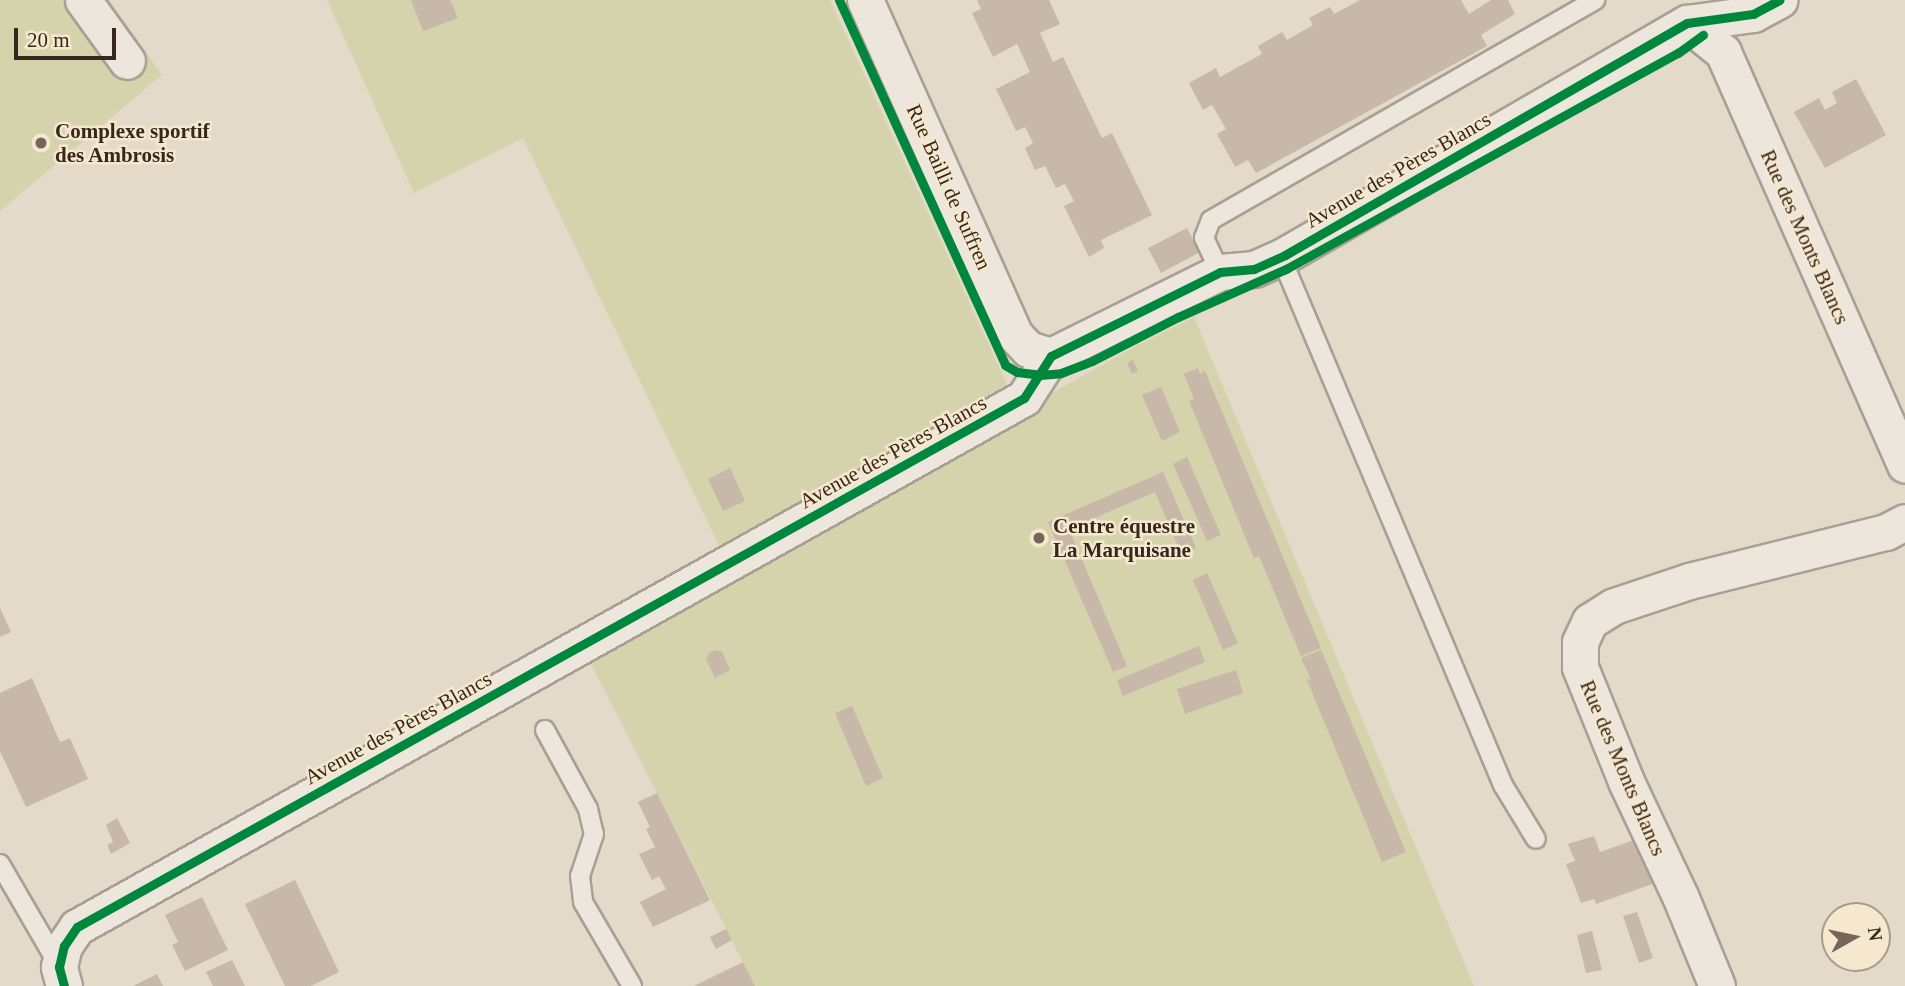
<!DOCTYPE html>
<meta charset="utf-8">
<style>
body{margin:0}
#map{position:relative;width:1905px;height:986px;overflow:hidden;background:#e4dac9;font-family:Georgia,serif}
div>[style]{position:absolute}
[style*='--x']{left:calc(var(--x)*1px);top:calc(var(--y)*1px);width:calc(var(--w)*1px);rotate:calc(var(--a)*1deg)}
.green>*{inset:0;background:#d5d3ab}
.building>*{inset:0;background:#c7b8aa}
.roads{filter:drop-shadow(2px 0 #a99f93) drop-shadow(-2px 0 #a99f93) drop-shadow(0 2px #a99f93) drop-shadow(0 -2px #a99f93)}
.lane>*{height:18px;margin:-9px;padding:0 9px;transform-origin:9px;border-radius:9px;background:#ece6dc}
.street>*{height:35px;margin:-17.5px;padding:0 17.5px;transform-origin:17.5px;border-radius:17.5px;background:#ece6dc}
.cycleway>*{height:9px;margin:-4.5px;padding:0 4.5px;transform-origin:4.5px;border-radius:4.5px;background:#00873e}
.dots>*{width:19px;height:19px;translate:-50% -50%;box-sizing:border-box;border:4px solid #f6e8ce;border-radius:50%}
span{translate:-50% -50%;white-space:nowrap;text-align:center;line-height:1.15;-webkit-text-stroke:5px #f6e8ce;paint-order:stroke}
.poi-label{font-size:21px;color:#37271c;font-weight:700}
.left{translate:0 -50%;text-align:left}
.street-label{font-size:21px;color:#37271c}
.north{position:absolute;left:1821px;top:902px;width:70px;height:70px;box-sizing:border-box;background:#f6e8ce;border:2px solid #aa9b87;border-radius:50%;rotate:81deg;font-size:19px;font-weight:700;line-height:28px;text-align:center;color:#37271c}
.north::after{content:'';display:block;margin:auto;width:24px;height:32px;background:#746659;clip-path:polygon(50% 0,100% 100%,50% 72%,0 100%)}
.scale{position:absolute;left:14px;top:28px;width:102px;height:32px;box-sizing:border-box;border:4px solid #37271c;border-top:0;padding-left:9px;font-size:21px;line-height:24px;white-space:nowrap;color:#37271c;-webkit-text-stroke:5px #f6e8ce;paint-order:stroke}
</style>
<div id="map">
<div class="green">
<i style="clip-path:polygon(0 0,109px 0,162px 75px,0 211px)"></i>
<i style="clip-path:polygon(327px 0,830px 0,1012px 395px,725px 558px,523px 138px,414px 193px)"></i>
<i style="clip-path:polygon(1194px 317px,1474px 986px,755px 986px,585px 652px,1138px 345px)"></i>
</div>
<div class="building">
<i style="clip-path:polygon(411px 0,450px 0,458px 18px,423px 31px)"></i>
<i style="clip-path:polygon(977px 0,1049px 0,1060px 24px,1040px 33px,1053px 62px,1063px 57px,1102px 138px,1112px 133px,1152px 215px,1101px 240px,1104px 248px,1089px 257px,1064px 206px,1074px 201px,1065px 184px,1056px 188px,1045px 166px,1035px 170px,1025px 148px,1033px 143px,1025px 127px,1016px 131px,996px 89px,1030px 72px,1017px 44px,993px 57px,972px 13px,981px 9px)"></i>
<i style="clip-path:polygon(1360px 0,1461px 0,1469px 14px,1491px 0,1508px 0,1515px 14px,1481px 35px,1487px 46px,1256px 173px,1248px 160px,1235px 167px,1217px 134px,1226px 129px,1212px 105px,1203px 110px,1189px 83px,1216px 68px,1220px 77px,1262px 54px,1258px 46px,1282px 32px,1287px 40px,1313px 25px,1309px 18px,1330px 7px,1334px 14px)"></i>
<i style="clip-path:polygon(1856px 79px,1886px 135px,1825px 168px,1794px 112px,1819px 98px,1825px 110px,1837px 103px,1832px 92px)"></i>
<i style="clip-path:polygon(1187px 228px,1200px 252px,1161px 273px,1148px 248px)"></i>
<i style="clip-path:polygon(1133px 360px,1138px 371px,1132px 374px,1127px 363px)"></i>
<i style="clip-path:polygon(1198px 368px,1200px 374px,1205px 371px,1321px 648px,1301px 656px,1259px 556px,1254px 558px,1189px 401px,1194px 399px,1184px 374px)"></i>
<i style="clip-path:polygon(1161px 387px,1180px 432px,1162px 441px,1142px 395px)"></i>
<i style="clip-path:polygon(1187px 457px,1221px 535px,1207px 541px,1173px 464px)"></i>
<i style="clip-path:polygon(730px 468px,745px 501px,723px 511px,708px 479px)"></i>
<i style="clip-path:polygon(1163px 472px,1196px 548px,1182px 555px,1155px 492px,1069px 529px,1127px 666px,1113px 672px,1048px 522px)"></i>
<i style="clip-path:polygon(1207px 573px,1238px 643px,1223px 650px,1193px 580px)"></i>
<i style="clip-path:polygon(0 608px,11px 632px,0 637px)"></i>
<i style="clip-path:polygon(1199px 646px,1205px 662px,1123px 696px,1117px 680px)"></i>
<i style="clip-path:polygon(716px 650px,722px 652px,730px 670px,715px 678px,706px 659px,709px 653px)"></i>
<i style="clip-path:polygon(1321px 650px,1406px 852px,1382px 862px,1307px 680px,1311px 679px,1301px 658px)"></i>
<i style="clip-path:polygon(1236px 670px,1243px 693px,1185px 714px,1177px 689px)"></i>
<i style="clip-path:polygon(32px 678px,60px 742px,70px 738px,88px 779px,26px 807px,0 751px,0 693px)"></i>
<i style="clip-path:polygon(852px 706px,883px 778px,866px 786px,835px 713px)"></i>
<i style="clip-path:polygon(657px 793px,710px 900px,653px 927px,640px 902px,666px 889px,659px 876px,652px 880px,639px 854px,655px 847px,646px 829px,650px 827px,638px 802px)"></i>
<i style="clip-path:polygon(117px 818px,130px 843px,111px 854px,107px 845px,113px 842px,106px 825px)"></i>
<i style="clip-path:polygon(1594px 836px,1600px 852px,1643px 837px,1658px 882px,1596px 904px,1594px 899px,1581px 903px,1566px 864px,1575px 861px,1568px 844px)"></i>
<i style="clip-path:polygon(295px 880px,339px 972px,311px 986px,285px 986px,245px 904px)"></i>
<i style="clip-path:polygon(202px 897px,228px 950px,185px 971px,172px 945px,178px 942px,165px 915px)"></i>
<i style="clip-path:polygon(1637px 912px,1653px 958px,1639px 963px,1623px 916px)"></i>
<i style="clip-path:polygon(726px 929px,732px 940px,716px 949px,710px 937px)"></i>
<i style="clip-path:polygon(1592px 931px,1602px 970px,1586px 973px,1577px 935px)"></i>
<i style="clip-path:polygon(232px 960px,245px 986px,213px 986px,206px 972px)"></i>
<i style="clip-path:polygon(743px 962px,755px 986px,694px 986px)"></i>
<i style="clip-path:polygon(157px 974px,163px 986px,133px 986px)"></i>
</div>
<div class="roads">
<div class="lane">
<i style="--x:1285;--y:255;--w:14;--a:86"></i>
<i style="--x:1286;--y:269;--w:560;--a:67.19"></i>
<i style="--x:1503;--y:785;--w:63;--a:58.6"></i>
<i style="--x:1220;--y:272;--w:38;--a:-115"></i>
<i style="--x:1204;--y:238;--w:19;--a:-69"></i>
<i style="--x:1211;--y:220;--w:443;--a:-29.8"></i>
<i style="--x:545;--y:730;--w:90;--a:61.4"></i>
<i style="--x:588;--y:809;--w:26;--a:77"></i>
<i style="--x:594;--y:834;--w:44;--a:108.4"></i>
<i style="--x:580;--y:876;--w:26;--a:83"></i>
<i style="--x:583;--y:902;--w:97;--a:59.7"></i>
<i style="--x:0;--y:864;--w:116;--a:59.9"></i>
</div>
<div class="street">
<i style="--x:83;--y:0;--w:75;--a:54.2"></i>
<i style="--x:865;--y:0;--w:367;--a:65.9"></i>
<i style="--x:1015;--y:335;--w:19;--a:47"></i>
<i style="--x:1028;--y:349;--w:24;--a:17"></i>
<i style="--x:1687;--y:23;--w:46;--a:38.9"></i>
<i style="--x:1723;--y:52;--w:451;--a:66.2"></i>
<i style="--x:64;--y:986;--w:20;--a:-105"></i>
<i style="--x:59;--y:967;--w:22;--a:-77"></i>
<i style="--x:64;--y:946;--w:23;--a:-56"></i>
<i style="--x:77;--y:927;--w:1085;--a:-29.19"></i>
<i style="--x:1024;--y:398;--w:50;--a:-57.3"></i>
<i style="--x:1051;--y:356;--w:189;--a:-26.4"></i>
<i style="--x:1220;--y:272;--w:34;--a:-5"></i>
<i style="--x:1254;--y:269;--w:34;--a:-24"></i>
<i style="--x:1285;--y:255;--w:464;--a:-30"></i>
<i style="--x:1687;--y:23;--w:67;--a:-7.8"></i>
<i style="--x:1753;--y:14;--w:30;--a:-28"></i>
<i style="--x:1717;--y:986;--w:97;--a:-112.3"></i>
<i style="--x:1680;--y:896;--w:127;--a:-115.2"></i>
<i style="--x:1626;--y:781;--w:123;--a:-112"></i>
<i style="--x:1580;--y:667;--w:25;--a:-90"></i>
<i style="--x:1580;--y:642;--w:23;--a:-65"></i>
<i style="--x:1590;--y:621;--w:28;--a:-32"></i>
<i style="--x:1614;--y:606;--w:79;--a:-18.4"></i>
<i style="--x:1689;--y:581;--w:203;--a:-14"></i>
<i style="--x:1886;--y:532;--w:21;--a:-28"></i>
</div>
</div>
<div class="cycleway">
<i style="--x:839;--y:0;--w:401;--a:65.5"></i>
<i style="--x:1005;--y:365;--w:14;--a:30"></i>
<i style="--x:1017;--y:372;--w:23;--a:7"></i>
<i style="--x:1040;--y:375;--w:21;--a:-5"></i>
<i style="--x:1061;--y:373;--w:33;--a:-21"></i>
<i style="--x:1092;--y:361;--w:97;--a:-27.1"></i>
<i style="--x:1178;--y:317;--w:118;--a:-24"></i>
<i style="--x:1286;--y:269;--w:448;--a:-28.9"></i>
<i style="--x:1678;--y:53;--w:31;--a:-36"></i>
<i style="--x:64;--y:986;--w:20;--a:-105"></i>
<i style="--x:59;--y:967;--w:22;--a:-77"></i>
<i style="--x:64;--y:946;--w:23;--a:-56"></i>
<i style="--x:77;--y:927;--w:1085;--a:-29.19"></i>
<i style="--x:1024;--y:398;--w:50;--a:-57.3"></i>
<i style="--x:1051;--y:356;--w:189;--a:-26.4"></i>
<i style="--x:1220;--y:272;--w:34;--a:-5"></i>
<i style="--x:1254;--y:269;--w:34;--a:-24"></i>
<i style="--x:1285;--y:255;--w:464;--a:-30"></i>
<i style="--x:1687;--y:23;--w:67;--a:-7.8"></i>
<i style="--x:1753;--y:14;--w:30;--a:-28"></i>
</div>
<div class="dots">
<i style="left:41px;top:143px;background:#746659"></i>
<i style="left:1039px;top:538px;background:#746659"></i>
</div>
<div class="poi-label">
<span class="left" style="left:55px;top:143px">Complexe sportif<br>des Ambrosis</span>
<span class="left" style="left:1053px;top:538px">Centre équestre<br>La Marquisane</span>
</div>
<div class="street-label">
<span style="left:1398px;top:170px;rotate:-30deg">Avenue des Pères Blancs</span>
<span style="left:949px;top:187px;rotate:66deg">Rue Bailli de Suffren</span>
<span style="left:1805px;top:237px;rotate:66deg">Rue des Monts Blancs</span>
<span style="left:893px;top:452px;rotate:-29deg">Avenue des Pères Blancs</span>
<span style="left:398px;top:728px;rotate:-29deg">Avenue des Pères Blancs</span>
<span style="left:1623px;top:768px;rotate:67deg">Rue des Monts Blancs</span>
</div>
<div class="north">N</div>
<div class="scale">20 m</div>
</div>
